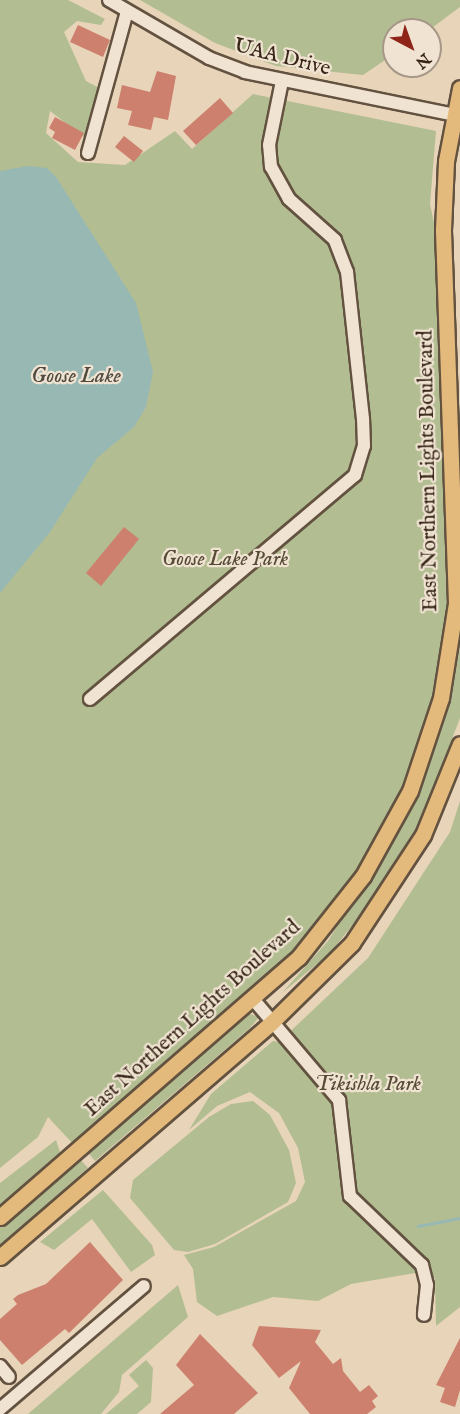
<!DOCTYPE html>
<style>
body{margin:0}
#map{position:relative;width:460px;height:1414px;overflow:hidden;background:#e8d4b9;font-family:"IM FELL English",serif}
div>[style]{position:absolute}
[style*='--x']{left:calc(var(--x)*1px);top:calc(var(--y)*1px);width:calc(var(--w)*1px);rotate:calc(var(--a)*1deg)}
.green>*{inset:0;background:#b2bd92}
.water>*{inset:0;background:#98b8b4}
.stream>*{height:3px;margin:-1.5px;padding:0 1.5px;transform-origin:1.5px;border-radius:1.5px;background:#98b8b4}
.building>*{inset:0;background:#cc806d}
.roads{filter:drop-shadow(2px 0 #635240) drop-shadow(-2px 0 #635240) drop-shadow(0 2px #635240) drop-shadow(0 -2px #635240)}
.minor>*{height:12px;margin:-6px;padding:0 6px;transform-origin:6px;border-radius:6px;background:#f0e3d2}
.major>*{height:15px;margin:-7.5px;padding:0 7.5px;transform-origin:7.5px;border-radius:7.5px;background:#e4ba7c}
span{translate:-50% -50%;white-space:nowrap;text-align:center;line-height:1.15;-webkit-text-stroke:4.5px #f0e3d2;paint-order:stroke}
.street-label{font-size:21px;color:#372618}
.park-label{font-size:21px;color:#564c36;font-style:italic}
.water-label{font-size:22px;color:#4f4a3f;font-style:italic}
.north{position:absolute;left:382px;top:18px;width:60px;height:60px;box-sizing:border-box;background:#f0e3d2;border:2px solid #a69788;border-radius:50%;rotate:139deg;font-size:16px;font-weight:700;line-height:24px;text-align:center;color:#372618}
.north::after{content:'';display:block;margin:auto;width:21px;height:27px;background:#8f2418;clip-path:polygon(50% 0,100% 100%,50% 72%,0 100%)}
</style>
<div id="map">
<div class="green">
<i style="clip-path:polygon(0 0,68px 0,105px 19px,101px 25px,77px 21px,64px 32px,86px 81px,103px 90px,85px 138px,50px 111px,46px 133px,78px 162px,125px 165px,175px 131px,192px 149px,253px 94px,436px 131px,430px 204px,440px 251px,452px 549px,447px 643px,423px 740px,394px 811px,350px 885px,300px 948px,74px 1145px,48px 1117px,38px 1137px,0 1168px)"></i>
<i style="clip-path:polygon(140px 0,460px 0,460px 7px,429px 30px,394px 30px,394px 54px,363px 75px,276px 66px,215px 43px)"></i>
<i style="clip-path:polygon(460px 641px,460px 718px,420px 822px,373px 900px,329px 954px,282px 993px,328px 941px,402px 822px,427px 768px)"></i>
<i style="clip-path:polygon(460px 801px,460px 1307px,436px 1326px,435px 1278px,421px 1272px,351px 1284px,318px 1301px,273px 1297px,217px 1316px,197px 1302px,193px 1269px,184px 1255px,214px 1247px,296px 1201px,305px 1182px,298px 1148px,279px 1113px,250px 1092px,217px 1106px,189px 1130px,211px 1094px,273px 1041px,279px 1042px,368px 958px,450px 832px)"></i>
<i style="clip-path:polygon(250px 1014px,259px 1017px,250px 1028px,95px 1161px,86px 1150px,239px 1018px)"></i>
<i style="clip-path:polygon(253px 1101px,270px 1115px,289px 1150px,296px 1183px,288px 1202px,215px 1244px,188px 1252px,174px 1250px,130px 1198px,133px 1180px,209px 1117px,231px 1104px)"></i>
<i style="clip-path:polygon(56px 1140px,60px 1152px,0 1205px,0 1183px)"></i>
<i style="clip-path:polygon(77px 1156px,88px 1168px,0 1245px,0 1227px)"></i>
<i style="clip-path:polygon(103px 1190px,152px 1245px,155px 1255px,131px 1272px,92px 1219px,54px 1250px,40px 1242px)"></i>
<i style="clip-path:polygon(178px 1285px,188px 1317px,122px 1375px,119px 1392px,101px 1414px,28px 1414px)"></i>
<i style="clip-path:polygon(146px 1360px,153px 1368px,151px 1402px,137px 1414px,106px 1414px,139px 1386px,129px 1375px)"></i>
</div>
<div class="water">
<i style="clip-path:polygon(28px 166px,47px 168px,56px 177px,136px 303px,153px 372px,146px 407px,134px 427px,97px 458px,50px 532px,0 593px,0 171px)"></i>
</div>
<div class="stream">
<i style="--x:418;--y:1226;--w:43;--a:-10.8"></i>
</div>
<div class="building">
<i style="clip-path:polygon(78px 25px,110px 40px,103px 57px,70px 42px)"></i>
<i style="clip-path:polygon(157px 71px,176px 76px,168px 120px,154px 117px,151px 130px,128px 125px,132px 111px,117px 108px,122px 85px,150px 92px)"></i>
<i style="clip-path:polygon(220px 98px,233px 113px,196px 145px,183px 131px)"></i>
<i style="clip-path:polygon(55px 117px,84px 133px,75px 150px,52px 138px,55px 132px,49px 128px)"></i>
<i style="clip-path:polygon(124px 136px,143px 151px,134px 162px,115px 147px)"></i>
<i style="clip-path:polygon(124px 527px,139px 539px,101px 586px,86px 573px)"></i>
<i style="clip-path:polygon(90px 1242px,123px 1280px,69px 1333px,65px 1329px,22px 1365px,0 1340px,0 1319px,17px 1304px,13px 1299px,18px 1295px,46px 1284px)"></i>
<i style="clip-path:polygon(259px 1326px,321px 1330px,315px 1342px,333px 1364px,341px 1358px,343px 1371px,360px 1392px,369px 1385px,378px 1396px,372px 1401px,376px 1407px,367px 1414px,310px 1414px,289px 1388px,301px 1361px,279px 1378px,252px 1345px)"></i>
<i style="clip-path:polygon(200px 1334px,258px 1393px,234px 1414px,160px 1414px,194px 1385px,176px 1365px)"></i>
<i style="clip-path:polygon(460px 1338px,460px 1390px,455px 1407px,440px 1402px,445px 1388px,436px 1385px)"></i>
</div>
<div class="roads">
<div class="minor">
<i style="--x:109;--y:0;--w:116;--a:30.1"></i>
<i style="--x:209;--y:58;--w:39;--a:21"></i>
<i style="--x:245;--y:72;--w:219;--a:11.6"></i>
<i style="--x:88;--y:153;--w:147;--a:-74.6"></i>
<i style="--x:90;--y:699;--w:347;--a:-40.2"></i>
<i style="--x:355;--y:475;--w:30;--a:-73"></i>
<i style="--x:364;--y:446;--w:27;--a:-92"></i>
<i style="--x:363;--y:419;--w:148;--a:-96.2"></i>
<i style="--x:347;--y:272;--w:34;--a:-111"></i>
<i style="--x:335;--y:240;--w:62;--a:-138.3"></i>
<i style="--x:289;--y:199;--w:37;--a:-119"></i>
<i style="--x:271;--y:167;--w:22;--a:-95"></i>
<i style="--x:269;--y:145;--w:65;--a:-78.5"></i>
<i style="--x:253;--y:999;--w:133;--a:49.6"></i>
<i style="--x:339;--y:1100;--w:97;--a:83.5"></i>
<i style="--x:350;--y:1196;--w:100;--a:43.8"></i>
<i style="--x:422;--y:1265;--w:21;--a:76"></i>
<i style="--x:427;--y:1285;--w:30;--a:96"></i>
<i style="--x:0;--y:1366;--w:14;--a:51"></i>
<i style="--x:0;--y:1409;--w:189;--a:-40.5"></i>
</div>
<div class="major">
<i style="--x:0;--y:1217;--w:396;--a:-41"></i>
<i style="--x:299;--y:957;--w:103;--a:-51.7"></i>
<i style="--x:363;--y:876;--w:97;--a:-61.1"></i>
<i style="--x:410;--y:791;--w:98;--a:-71.6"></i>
<i style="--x:441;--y:698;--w:96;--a:-81"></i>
<i style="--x:456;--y:603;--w:373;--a:-92"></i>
<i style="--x:443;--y:230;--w:69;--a:-87.5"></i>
<i style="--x:446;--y:161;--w:74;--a:-79.1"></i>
<i style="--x:0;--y:1257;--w:359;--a:-40.8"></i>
<i style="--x:272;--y:1022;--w:112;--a:-44.6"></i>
<i style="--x:352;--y:943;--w:129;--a:-56.7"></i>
<i style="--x:423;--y:835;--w:98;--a:-67.9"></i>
</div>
</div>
<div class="street-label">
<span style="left:282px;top:58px;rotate:14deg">UAA Drive</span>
<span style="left:429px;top:471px;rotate:-91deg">East Northern Lights Boulevard</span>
<span style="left:193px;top:1019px;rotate:-42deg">East Northern Lights Boulevard</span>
</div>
<div class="park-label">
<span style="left:225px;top:560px">Goose Lake Park</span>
<span style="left:368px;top:1085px">Tikishla Park</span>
</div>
<div class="water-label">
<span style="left:76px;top:377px">Goose Lake</span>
</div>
<div class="north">N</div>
</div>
